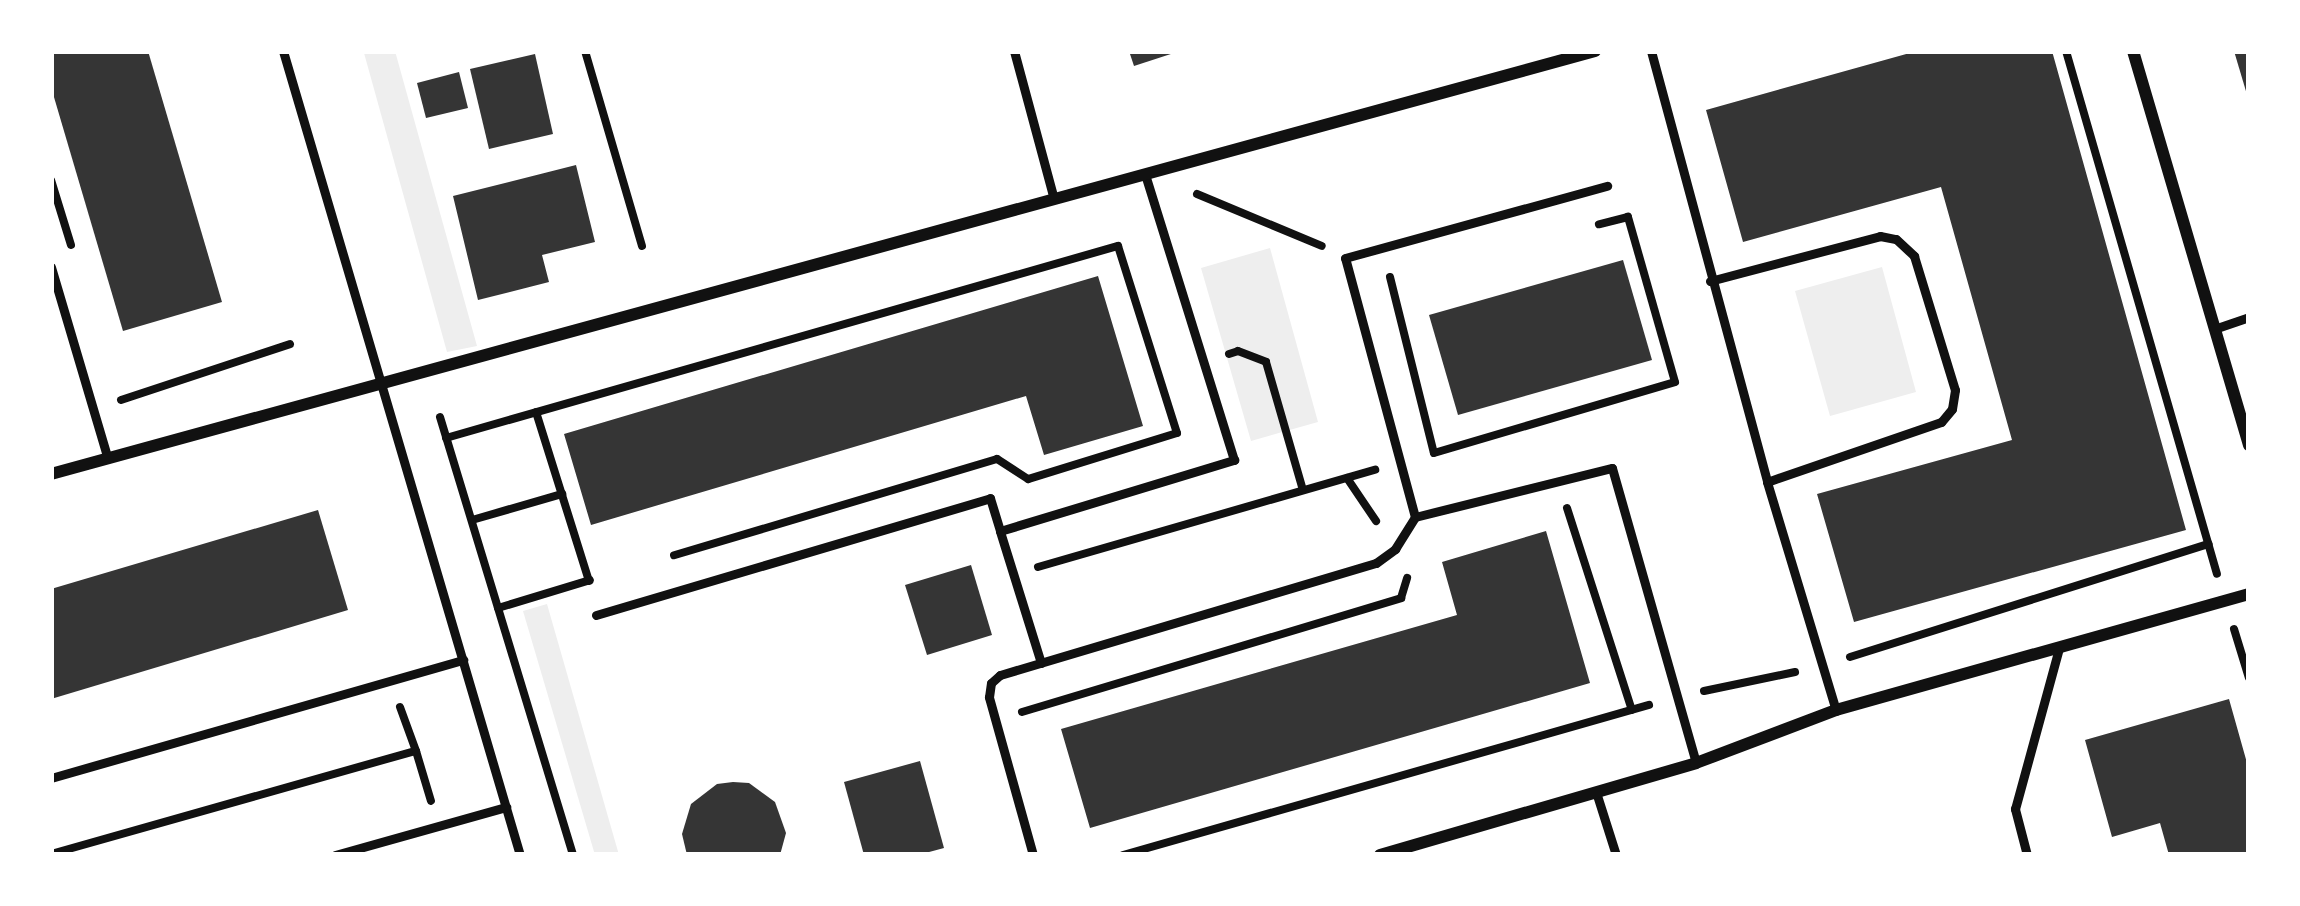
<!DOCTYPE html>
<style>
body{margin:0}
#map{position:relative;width:2300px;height:906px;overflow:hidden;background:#fff;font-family:Literata,serif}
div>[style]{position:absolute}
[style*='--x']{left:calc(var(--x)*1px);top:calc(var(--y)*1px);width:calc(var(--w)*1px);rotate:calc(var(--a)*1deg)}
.green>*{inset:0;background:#eee}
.building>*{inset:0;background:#353535}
.path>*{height:8px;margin:-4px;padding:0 4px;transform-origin:4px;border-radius:4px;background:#111}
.service>*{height:9px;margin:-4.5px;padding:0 4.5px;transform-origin:4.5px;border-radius:4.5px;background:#111}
.minor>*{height:12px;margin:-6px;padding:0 6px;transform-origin:6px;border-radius:6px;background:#111}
span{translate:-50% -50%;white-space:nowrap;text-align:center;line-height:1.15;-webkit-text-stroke:12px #fff;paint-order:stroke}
.frame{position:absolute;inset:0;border:54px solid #fff;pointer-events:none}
</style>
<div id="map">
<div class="green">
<i style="clip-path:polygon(395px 51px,477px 346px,447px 352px,364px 53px)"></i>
<i style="clip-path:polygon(1270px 248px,1318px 422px,1251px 441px,1201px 268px)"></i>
<i style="clip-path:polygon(1882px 267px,1916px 392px,1830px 416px,1795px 291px)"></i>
<i style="clip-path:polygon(547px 604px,619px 855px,595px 855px,523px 611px)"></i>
</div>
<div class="building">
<i style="clip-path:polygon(51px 51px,148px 51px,222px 302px,123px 331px,51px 87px)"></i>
<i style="clip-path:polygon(1129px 51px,1177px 51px,1177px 52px,1134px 66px)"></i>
<i style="clip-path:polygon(1917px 51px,2052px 51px,2186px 530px,1854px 622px,1817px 494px,2012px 440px,1941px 187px,1743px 242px,1706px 110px)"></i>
<i style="clip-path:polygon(2234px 51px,2249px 51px,2249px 98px,2248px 98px)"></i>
<i style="clip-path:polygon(535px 54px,553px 134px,489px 149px,470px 69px)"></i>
<i style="clip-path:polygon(459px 72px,468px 108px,426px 118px,417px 83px)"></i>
<i style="clip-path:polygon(576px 165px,595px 242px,542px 255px,549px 282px,478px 300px,453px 196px)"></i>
<i style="clip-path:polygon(1623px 260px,1652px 360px,1458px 415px,1429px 315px)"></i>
<i style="clip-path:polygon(1098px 276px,1143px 426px,1044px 455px,1026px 396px,591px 525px,564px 434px)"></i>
<i style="clip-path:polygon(318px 510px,348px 610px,51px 699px,51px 589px)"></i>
<i style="clip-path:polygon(1546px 531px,1590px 683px,1090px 828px,1061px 729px,1457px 615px,1442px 562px)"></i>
<i style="clip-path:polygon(971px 565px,992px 635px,927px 655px,905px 585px)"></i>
<i style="clip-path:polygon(2229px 699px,2249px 770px,2249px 855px,2169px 855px,2160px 823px,2112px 837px,2085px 740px)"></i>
<i style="clip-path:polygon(920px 761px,944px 848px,918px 855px,864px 855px,844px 782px)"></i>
<i style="clip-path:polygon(733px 782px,749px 783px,775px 802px,786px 833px,780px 855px,687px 855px,682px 834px,691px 804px,717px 784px)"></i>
</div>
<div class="path">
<i style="--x:585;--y:51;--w:203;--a:73.7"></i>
<i style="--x:2066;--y:51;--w:544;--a:73.9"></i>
<i style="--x:51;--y:180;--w:68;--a:72.9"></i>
<i style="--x:1197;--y:194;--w:135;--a:22.6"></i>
<i style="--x:1390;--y:277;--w:181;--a:76"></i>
<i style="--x:1434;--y:453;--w:251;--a:-16.4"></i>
<i style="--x:1675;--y:382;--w:172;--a:-105.9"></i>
<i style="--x:1628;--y:217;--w:30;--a:166"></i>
<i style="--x:1229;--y:354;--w:9;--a:-18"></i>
<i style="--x:1238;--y:351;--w:30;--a:21"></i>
<i style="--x:1266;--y:362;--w:133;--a:73.9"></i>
<i style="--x:121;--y:400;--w:178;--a:-18.3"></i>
<i style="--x:536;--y:412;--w:177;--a:72.6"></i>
<i style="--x:440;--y:417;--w:458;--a:73.1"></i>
<i style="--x:446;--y:438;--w:699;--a:-15.95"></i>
<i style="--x:1118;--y:246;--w:196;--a:72.5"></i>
<i style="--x:1177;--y:433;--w:156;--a:162.8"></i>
<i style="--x:1028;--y:479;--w:37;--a:-147"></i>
<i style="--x:997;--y:459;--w:337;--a:163.4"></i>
<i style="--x:1347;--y:478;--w:52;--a:56"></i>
<i style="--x:1567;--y:508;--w:212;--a:72.2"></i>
<i style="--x:472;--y:520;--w:94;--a:-16.1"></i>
<i style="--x:1038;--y:567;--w:351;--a:-16.1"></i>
<i style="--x:498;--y:608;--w:96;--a:-16.9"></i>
<i style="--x:2234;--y:629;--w:51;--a:73"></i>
<i style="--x:1850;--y:657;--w:376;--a:-17.5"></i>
<i style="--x:1704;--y:691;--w:93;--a:-11.8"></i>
<i style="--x:400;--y:707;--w:47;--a:70"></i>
<i style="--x:1022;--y:712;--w:396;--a:-16.7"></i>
<i style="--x:1401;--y:598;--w:21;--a:-73"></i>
<i style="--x:51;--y:854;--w:379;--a:-15.8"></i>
<i style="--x:416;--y:751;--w:52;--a:73.3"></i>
<i style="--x:1123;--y:855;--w:547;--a:-15.92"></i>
</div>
<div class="service">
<i style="--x:283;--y:51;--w:838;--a:73.58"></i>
<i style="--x:1014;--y:51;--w:153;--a:74.9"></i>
<i style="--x:1651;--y:51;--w:446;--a:74.9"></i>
<i style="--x:1767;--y:482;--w:238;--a:73.2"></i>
<i style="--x:51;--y:267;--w:200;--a:73.5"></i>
<i style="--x:1710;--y:281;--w:176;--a:-14.8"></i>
<i style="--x:1880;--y:236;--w:16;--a:11"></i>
<i style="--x:1896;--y:239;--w:25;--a:43"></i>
<i style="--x:1914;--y:256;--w:140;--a:73"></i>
<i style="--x:1955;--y:390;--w:19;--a:99"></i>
<i style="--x:1952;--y:409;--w:17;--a:130"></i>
<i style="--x:1941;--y:422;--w:184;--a:161"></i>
<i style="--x:2217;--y:328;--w:34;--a:-19"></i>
<i style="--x:1415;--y:517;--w:268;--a:-105.1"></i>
<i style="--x:1345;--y:258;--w:272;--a:-15.4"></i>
<i style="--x:596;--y:615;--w:411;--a:-16.5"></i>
<i style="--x:990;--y:498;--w:34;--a:73"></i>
<i style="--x:1041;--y:663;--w:138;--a:-107.3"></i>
<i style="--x:1000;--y:531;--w:245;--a:-16.9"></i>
<i style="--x:1234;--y:460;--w:300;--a:-107.3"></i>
<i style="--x:51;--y:778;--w:429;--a:-16"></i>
<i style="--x:1596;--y:792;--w:66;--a:72.4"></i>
<i style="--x:335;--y:855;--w:178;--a:-15.7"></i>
<i style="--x:1033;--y:855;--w:164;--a:-105.6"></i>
<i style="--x:989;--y:697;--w:14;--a:-82"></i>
<i style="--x:991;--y:683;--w:12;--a:-42"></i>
<i style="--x:1000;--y:675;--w:392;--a:-16.6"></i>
<i style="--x:1376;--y:563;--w:24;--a:-36"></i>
<i style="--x:1395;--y:549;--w:38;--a:-58"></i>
<i style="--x:1415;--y:517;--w:203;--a:-14"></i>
<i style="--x:1612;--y:468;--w:307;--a:74.1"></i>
<i style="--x:2027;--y:855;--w:48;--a:-104.6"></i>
<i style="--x:2015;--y:809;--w:167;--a:-74.7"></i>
</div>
<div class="minor">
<i style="--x:2133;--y:51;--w:411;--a:73.6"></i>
<i style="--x:51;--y:474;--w:1601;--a:-15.32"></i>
<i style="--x:1380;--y:855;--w:329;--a:-16.2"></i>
<i style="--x:1696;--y:763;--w:150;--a:-20.7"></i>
<i style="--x:1836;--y:710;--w:429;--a:-15.7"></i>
</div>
<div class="frame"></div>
</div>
